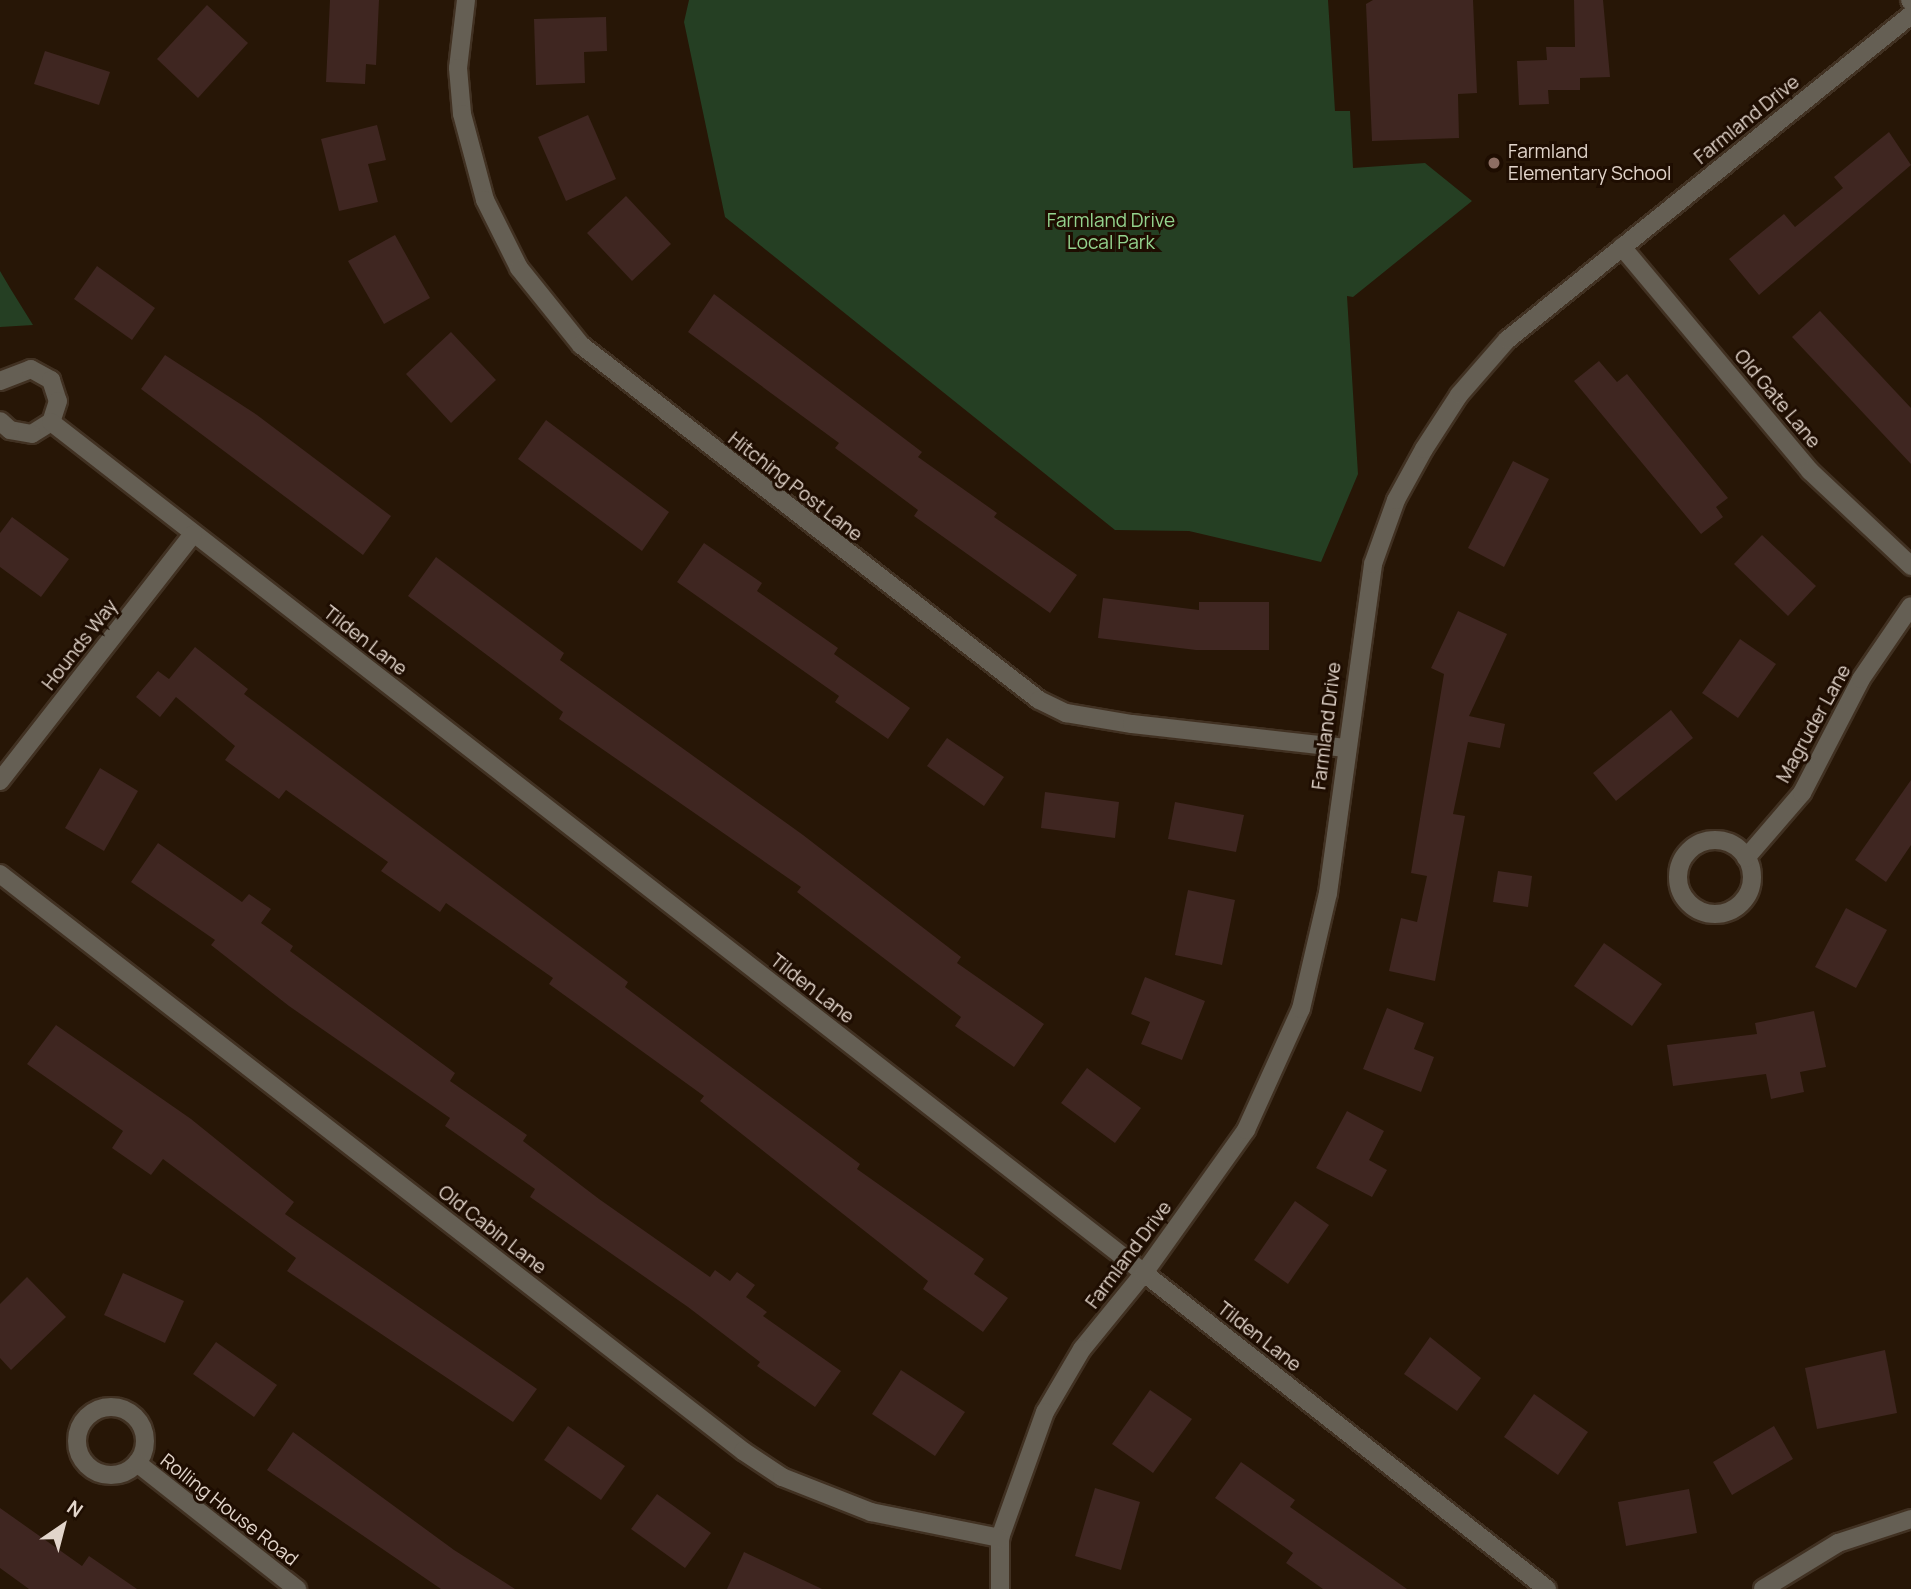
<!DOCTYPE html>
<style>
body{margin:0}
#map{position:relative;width:1911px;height:1589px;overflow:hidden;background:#271606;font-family:Manrope,sans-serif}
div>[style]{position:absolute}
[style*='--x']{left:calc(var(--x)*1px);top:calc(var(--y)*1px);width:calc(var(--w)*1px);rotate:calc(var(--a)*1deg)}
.green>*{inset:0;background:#253f23}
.building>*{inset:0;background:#3f2621}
.roads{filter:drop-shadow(2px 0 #413122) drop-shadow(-2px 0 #413122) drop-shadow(0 2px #413122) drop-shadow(0 -2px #413122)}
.minor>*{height:18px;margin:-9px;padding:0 9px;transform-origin:9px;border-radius:9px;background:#655f54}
.minor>.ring{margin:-9px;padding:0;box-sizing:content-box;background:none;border:18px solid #655f54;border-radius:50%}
.tertiary>*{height:18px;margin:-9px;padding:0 9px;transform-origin:9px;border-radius:9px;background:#655f54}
.dots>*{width:19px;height:19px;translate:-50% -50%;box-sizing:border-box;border:4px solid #1e0d01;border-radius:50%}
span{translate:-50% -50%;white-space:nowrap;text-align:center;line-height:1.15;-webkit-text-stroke:6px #1e0d01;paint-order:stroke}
.street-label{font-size:19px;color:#e2d5cb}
.poi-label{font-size:19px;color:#e2d5cb}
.left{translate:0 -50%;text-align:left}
.park-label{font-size:19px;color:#94d48e}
.north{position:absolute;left:28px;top:1491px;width:70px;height:70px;-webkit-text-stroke:5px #1e0d01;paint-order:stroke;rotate:35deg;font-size:19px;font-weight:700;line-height:28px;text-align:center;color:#e2d5cb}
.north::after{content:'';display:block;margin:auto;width:24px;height:32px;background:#e2d5cb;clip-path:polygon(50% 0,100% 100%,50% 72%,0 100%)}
</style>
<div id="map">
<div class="green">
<i style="clip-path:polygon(689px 0,1328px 0,1335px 111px,1350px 111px,1353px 168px,1425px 163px,1472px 201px,1353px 297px,1347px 296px,1358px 474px,1321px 562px,1189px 531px,1115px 530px,725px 217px,684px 22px)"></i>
<i style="clip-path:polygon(0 271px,10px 288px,33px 325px,0 327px)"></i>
</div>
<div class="building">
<i style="clip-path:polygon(330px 0,379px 0,376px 65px,366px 64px,365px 84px,326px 82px)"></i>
<i style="clip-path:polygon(1373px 0,1473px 0,1477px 93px,1458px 94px,1459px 138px,1372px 141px,1366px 4px)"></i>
<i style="clip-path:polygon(1574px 0,1603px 0,1610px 77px,1580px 78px,1580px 90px,1548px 90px,1549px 104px,1519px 105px,1517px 61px,1547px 60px,1546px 47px,1575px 47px)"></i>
<i style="clip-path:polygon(207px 5px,248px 43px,198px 98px,157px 59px)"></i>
<i style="clip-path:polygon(606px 17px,607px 51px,584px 52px,585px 83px,536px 85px,534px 19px)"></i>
<i style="clip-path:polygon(45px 51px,110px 72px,99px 105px,34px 84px)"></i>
<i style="clip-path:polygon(588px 115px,616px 179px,566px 201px,538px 137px)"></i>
<i style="clip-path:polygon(377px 125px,386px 160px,368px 164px,378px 202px,339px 211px,321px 139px)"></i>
<i style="clip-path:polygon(1889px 132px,1911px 165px,1759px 295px,1729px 259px,1784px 214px,1795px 227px,1843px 188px,1834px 177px)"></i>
<i style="clip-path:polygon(626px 196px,671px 244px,632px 281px,587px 233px)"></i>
<i style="clip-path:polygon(395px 235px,430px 298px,384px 324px,348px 261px)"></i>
<i style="clip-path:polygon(97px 266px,155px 308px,132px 340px,74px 299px)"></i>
<i style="clip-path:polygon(714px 294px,922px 452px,918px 457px,997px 513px,994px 517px,1077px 575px,1050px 613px,914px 516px,918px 510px,835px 448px,839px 443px,688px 332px)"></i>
<i style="clip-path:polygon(1820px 311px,1911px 408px,1911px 464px,1792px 337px)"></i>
<i style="clip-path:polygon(451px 332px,496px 380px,451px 423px,406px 374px)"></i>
<i style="clip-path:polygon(165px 355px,257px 415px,391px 516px,363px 555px,141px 389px)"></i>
<i style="clip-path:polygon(1599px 361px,1617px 382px,1627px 374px,1728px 498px,1716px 507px,1723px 517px,1701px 534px,1574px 381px)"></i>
<i style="clip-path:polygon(546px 420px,669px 512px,642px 551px,518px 459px)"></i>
<i style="clip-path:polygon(1513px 461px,1549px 479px,1504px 567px,1468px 548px)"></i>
<i style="clip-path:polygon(12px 517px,69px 559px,41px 597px,0 567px,0 533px)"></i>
<i style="clip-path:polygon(1762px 535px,1816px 586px,1788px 616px,1734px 564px)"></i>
<i style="clip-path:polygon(704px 543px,762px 583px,757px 591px,838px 648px,834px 654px,910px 708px,888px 739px,835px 702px,839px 696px,677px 582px)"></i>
<i style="clip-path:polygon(436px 557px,564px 653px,560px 660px,803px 835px,961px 957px,957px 963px,1044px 1024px,1014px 1067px,955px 1026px,961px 1017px,797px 892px,801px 887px,559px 719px,563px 712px,408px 596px)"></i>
<i style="clip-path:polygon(1103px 598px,1199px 610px,1199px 602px,1269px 602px,1269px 650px,1196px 650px,1098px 638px)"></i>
<i style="clip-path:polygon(1458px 611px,1507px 634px,1469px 716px,1505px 724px,1500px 748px,1468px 742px,1453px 814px,1465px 816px,1435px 981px,1389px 971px,1401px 918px,1417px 922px,1427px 876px,1411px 873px,1444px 674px,1431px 668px)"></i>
<i style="clip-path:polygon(1740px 639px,1776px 664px,1738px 718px,1702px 693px)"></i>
<i style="clip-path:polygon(195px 647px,248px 689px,244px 694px,628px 982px,625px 987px,860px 1164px,857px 1169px,984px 1259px,974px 1274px,1008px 1298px,983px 1332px,923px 1289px,928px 1281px,700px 1101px,704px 1096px,549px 984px,553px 978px,446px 903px,440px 912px,381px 871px,388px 862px,286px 790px,279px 799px,225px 760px,235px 746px,176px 697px,160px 717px,136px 697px,158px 671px,169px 679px)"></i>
<i style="clip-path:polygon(1671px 710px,1693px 738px,1616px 801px,1593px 773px)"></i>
<i style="clip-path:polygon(947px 738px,1004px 777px,984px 806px,927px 766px)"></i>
<i style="clip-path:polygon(100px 768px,138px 791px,104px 851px,65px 828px)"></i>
<i style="clip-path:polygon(1911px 780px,1911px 845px,1886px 882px,1855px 860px)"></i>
<i style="clip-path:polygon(1045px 792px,1119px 802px,1115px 838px,1041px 828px)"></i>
<i style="clip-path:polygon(1175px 802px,1244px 815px,1236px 852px,1168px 839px)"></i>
<i style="clip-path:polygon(158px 843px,242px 902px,249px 894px,271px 909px,261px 923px,293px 946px,290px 951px,455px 1073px,450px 1081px,527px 1135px,523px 1141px,599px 1199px,710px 1277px,715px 1270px,730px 1281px,737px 1272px,755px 1285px,746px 1297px,767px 1312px,763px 1316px,841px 1371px,815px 1407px,757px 1366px,760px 1362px,688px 1307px,530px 1197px,535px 1189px,445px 1126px,450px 1118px,289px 1006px,211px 945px,215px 940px,131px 882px)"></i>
<i style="clip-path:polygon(1498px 871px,1532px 876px,1528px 907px,1493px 902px)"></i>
<i style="clip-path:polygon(1188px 890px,1235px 900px,1222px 965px,1175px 955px)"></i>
<i style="clip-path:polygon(1846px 908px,1887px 930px,1856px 988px,1815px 967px)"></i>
<i style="clip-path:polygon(1604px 943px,1662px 984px,1632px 1026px,1574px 986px)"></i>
<i style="clip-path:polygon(1145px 977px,1205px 1001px,1182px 1060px,1141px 1044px,1150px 1022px,1131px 1014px)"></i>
<i style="clip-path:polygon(1387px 1008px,1424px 1023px,1414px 1049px,1434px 1057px,1421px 1092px,1363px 1069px)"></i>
<i style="clip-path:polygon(1814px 1011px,1826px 1067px,1800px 1072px,1804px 1092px,1771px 1099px,1766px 1074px,1673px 1086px,1667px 1045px,1757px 1034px,1755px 1023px)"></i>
<i style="clip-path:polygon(56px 1025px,191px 1119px,294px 1202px,285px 1214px,537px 1389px,513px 1422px,287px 1271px,296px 1258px,163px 1159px,151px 1175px,112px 1148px,123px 1131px,27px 1064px)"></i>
<i style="clip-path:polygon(1087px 1068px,1141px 1108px,1115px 1143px,1061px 1103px)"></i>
<i style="clip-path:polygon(1347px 1111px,1384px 1131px,1369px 1160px,1387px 1170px,1372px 1197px,1316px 1168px)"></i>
<i style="clip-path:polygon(1295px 1201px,1329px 1225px,1288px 1284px,1254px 1260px)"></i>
<i style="clip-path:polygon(123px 1273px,184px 1301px,165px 1343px,104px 1315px)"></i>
<i style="clip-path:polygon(27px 1277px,66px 1317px,11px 1370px,0 1358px,0 1304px)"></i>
<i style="clip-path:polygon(1430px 1337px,1481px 1378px,1457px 1411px,1404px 1374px)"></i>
<i style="clip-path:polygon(216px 1342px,277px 1385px,254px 1417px,193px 1374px)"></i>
<i style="clip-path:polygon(1885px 1350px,1897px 1413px,1817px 1429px,1805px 1368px)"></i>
<i style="clip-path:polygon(901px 1370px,965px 1412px,935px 1456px,872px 1414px)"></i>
<i style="clip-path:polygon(1150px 1390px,1192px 1419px,1153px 1473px,1112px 1444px)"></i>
<i style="clip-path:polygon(1534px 1394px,1588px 1432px,1558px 1475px,1504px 1437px)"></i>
<i style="clip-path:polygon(568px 1426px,625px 1466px,601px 1500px,544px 1460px)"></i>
<i style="clip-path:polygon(1774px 1426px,1793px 1459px,1732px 1495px,1713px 1462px)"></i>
<i style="clip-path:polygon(293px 1432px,454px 1550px,515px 1589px,441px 1589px,267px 1470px)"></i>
<i style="clip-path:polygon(1241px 1462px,1295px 1500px,1290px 1507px,1407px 1589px,1323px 1589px,1286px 1563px,1293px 1553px,1215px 1498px)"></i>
<i style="clip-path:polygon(1095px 1488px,1140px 1502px,1121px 1570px,1075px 1556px)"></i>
<i style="clip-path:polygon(1689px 1489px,1697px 1533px,1626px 1546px,1618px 1502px)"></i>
<i style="clip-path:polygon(657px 1494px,711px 1533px,685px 1568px,631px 1529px)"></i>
<i style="clip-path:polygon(0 1508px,82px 1566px,89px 1556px,137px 1589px,29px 1589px,0 1568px)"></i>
<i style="clip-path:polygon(744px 1552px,822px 1589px,727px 1589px)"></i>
</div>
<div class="roads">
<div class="minor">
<i style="--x:466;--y:0;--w:68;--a:96.7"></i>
<i style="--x:458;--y:68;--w:46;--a:85"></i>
<i style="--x:462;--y:114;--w:89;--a:75"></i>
<i style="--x:485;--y:200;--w:76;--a:63.4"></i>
<i style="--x:519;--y:268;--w:99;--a:51.2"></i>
<i style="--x:581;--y:345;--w:579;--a:37.78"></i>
<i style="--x:1039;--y:700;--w:30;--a:26"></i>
<i style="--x:1066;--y:713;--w:67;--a:9.5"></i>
<i style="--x:1132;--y:724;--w:215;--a:6.4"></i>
<i style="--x:1910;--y:0;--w:2;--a:63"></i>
<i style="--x:1622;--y:247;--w:292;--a:50"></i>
<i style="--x:1810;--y:471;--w:139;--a:43.2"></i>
<i style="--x:0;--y:381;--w:33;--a:-21"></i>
<i style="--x:31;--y:369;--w:23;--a:29"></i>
<i style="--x:51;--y:380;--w:22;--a:72"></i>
<i style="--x:58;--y:401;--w:22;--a:108"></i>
<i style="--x:51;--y:422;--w:22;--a:148"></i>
<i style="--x:32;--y:434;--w:22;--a:-170"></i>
<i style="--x:10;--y:430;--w:13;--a:-138"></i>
<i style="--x:51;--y:422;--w:1385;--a:37.9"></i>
<i style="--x:1144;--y:1273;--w:98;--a:129.2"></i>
<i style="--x:1082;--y:1349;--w:73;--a:120.4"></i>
<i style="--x:1045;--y:1412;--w:134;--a:109.7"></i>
<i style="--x:1000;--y:1538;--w:51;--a:90"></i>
<i style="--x:0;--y:781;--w:313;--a:-52"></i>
<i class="ring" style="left:1678px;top:840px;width:56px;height:56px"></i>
<i style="--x:1746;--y:858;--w:86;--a:-49.3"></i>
<i style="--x:1802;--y:793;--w:128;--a:-62.6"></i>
<i style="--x:1861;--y:679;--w:88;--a:-55.6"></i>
<i style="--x:0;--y:874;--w:941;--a:37.83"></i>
<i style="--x:743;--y:1451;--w:47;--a:33.7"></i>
<i style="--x:782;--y:1477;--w:96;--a:21.5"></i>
<i style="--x:871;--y:1512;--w:132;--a:11.4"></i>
<i class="ring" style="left:77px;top:1407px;width:50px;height:50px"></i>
<i style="--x:137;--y:1463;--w:204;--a:38.2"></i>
<i style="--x:1763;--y:1589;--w:88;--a:-31.5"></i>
<i style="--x:1838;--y:1543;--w:77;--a:-18.2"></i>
</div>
<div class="tertiary">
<i style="--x:1547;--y:1589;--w:512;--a:-141.9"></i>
<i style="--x:1144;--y:1273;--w:176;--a:-54.5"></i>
<i style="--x:1246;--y:1130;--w:133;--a:-65.6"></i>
<i style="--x:1301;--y:1009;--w:119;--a:-76.9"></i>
<i style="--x:1328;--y:893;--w:332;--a:-82.2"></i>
<i style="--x:1373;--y:564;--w:68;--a:-70.2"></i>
<i style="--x:1396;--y:500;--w:58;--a:-61.2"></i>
<i style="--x:1424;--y:449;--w:64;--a:-57.1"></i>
<i style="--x:1459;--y:395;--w:73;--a:-48.9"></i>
<i style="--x:1507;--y:340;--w:518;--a:-38.82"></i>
</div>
</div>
<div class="dots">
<i style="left:1494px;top:163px;background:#8d6e63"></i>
</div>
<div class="street-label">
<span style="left:1747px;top:120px;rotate:-39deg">Farmland Drive</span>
<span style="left:1777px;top:399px;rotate:50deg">Old Gate Lane</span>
<span style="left:795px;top:487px;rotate:38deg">Hitching Post Lane</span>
<span style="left:365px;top:641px;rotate:38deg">Tilden Lane</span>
<span style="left:80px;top:645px;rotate:-52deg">Hounds Way</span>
<span style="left:1814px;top:724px;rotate:-61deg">Magruder Lane</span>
<span style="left:1327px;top:726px;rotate:-83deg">Farmland Drive</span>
<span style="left:812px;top:989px;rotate:38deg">Tilden Lane</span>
<span style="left:492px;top:1230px;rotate:38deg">Old Cabin Lane</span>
<span style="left:1129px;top:1255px;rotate:-53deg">Farmland Drive</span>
<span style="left:1259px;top:1337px;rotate:38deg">Tilden Lane</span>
<span style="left:229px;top:1510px;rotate:38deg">Rolling House Road</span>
</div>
<div class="poi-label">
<span class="left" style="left:1508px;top:163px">Farmland<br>Elementary School</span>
</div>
<div class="park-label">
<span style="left:1111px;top:232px">Farmland Drive<br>Local Park</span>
</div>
<div class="north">N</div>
</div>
